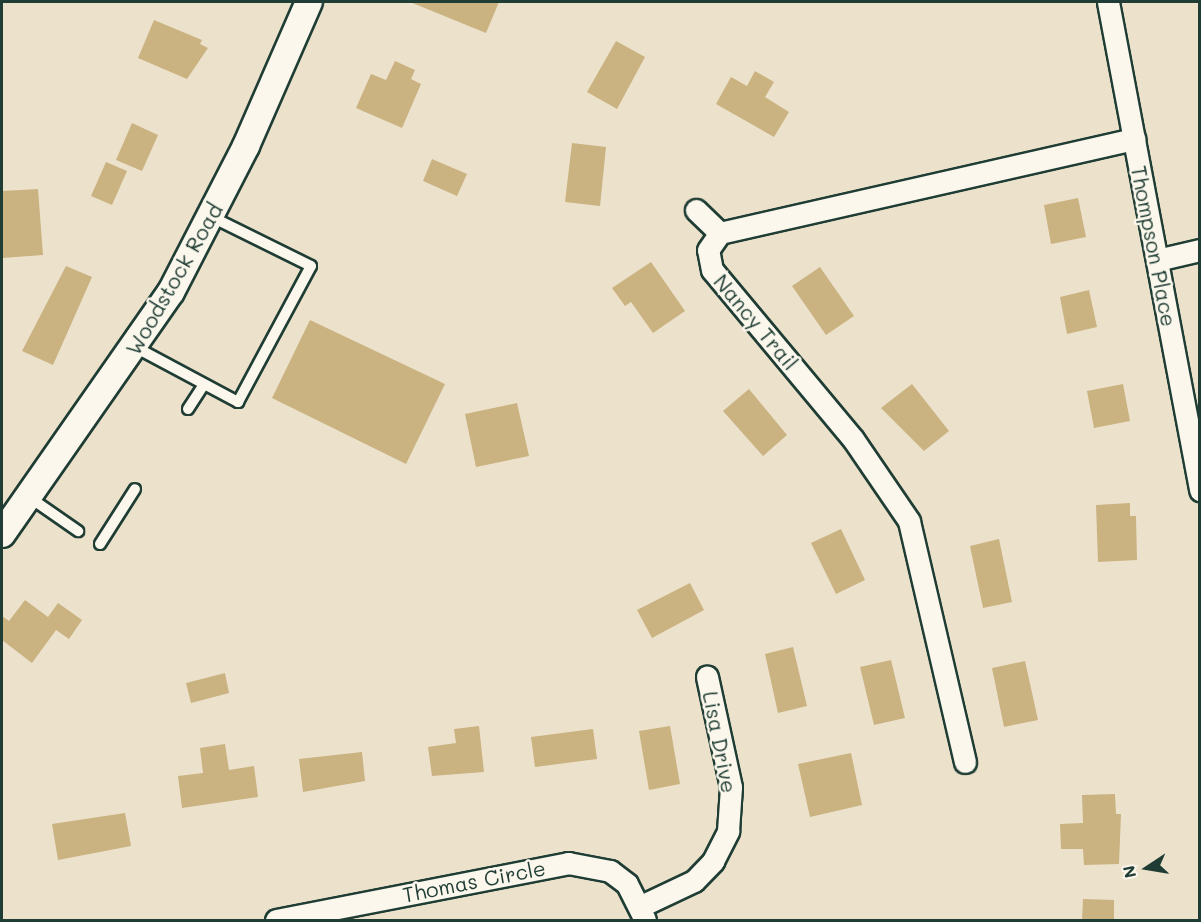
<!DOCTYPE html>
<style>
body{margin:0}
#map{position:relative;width:1201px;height:922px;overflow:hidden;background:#ece2cc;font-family:Mali,sans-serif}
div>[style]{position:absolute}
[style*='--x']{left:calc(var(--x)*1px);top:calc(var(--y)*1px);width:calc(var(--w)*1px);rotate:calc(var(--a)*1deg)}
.building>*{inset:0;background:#cab281}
.roads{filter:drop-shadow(2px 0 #1f3d34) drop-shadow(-2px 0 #1f3d34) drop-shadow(0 2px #1f3d34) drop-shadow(0 -2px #1f3d34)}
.service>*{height:10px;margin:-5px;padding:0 5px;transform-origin:5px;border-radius:5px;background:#fbf7ec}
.minor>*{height:21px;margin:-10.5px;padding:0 10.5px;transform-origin:10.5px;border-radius:10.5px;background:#fbf7ec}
.tertiary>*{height:26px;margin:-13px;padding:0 13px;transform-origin:13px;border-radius:13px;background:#fbf7ec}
span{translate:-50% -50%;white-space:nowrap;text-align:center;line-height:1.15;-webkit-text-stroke:5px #fbf7ec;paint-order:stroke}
.street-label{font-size:21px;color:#1f3d34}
.frame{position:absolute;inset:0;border:3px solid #1f3d34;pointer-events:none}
.north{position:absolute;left:1117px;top:838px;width:60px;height:60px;-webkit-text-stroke:4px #fbf7ec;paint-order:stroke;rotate:258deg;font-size:16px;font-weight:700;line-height:24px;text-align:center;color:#1f3d34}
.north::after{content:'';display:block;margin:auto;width:21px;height:27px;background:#1f3d34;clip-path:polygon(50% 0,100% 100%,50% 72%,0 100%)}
</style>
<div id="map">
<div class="building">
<i style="clip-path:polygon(410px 2px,499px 2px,486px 33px)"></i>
<i style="clip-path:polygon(154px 20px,202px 40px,200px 44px,208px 48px,187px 79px,138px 58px)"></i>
<i style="clip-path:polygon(616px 41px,645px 57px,617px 109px,587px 92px)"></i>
<i style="clip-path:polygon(395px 61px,415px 70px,411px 79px,421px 84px,402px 128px,356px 108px,371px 74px,386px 80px)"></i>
<i style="clip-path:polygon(755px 71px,774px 82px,765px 97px,789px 112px,774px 137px,716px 104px,731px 77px,747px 86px)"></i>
<i style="clip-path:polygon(132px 123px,158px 135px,142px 171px,116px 160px)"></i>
<i style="clip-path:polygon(572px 143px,606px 147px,600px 206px,565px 202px)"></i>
<i style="clip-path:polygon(432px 159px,467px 174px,457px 196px,423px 181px)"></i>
<i style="clip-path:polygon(106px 162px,127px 171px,112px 205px,91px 196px)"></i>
<i style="clip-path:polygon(38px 189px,43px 255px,2px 258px,2px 191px)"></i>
<i style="clip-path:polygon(1078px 198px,1086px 237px,1051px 244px,1044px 205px)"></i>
<i style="clip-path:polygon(651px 262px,685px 311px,653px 333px,631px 302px,625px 306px,612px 288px)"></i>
<i style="clip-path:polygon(66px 266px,92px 277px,53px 365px,22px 351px)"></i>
<i style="clip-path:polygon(820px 267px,854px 316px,826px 335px,792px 286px)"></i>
<i style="clip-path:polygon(1089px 290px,1097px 327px,1067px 334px,1060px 297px)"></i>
<i style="clip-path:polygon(310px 320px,445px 384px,406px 464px,272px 398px)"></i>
<i style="clip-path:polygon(912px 384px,949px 431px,924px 451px,881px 408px)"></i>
<i style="clip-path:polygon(1123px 384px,1130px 421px,1094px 428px,1087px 391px)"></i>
<i style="clip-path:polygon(749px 389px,787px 435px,763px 456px,723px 411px)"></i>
<i style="clip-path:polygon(517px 403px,529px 456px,476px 467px,465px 414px)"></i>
<i style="clip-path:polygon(1130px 503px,1130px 516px,1136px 516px,1137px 560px,1098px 562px,1096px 505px)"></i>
<i style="clip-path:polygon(841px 529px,865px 580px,836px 594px,811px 543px)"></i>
<i style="clip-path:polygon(999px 539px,1012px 602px,983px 608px,970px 546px)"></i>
<i style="clip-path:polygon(690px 583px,704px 610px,652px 638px,637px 610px)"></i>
<i style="clip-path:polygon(25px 600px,48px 617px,58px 603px,82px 620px,69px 639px,56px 630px,32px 663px,2px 640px,2px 616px,9px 621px)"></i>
<i style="clip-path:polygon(793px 647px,807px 706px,778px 713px,765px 654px)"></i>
<i style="clip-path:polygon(891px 660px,905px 718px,874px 725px,860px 667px)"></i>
<i style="clip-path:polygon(1025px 661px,1038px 720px,1004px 727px,992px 668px)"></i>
<i style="clip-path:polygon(225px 673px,229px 693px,191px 703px,186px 683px)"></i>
<i style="clip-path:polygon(479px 726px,484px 772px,432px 776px,428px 747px,456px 743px,454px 729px)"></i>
<i style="clip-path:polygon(670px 726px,680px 784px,649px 790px,639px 731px)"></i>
<i style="clip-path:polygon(593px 729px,597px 759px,535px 767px,531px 737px)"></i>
<i style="clip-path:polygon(225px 744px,229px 770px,254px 766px,258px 797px,182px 808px,178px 776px,203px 773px,200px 748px)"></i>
<i style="clip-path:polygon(362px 752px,365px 781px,303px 792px,299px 759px)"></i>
<i style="clip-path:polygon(851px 753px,862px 805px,810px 817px,798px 764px)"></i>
<i style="clip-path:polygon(1115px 794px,1116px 814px,1121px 814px,1119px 864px,1084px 865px,1083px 849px,1061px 849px,1060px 824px,1083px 823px,1082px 795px)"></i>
<i style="clip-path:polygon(125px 813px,131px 846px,58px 860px,52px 824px)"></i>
<i style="clip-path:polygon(1083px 899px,1114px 900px,1114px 921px,1082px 921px)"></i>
</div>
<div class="roads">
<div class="service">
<i style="--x:135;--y:347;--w:117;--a:28.1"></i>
<i style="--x:238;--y:402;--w:154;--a:-61.8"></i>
<i style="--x:311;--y:266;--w:110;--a:-153.7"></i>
<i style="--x:188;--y:409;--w:27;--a:-57"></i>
<i style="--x:29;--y:497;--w:60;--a:34.8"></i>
<i style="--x:100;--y:544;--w:65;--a:-57.5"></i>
</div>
<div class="minor">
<i style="--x:1108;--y:2;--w:497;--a:79.3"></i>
<i style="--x:696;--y:210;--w:33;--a:44"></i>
<i style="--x:1157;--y:260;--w:44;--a:-13.1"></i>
<i style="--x:965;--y:762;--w:247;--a:-103.1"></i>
<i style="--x:909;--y:521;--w:99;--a:-124.3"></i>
<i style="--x:853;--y:439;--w:220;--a:-129.8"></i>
<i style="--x:712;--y:270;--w:20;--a:-101"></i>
<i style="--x:708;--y:250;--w:21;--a:-55"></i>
<i style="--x:720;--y:233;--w:425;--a:-12.8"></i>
<i style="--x:641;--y:906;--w:59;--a:-25.3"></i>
<i style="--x:694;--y:881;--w:28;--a:-46"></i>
<i style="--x:713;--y:861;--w:34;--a:-63"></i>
<i style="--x:728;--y:831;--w:44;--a:-86.1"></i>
<i style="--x:731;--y:787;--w:113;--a:-102.3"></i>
<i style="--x:276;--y:920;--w:298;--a:-11"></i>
<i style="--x:568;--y:863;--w:43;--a:10.8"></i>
<i style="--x:610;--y:871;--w:21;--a:37"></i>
<i style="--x:627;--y:884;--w:40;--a:63.4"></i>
</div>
<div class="tertiary">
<i style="--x:2;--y:534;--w:295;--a:-55.1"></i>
<i style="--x:171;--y:292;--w:164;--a:-62.8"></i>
<i style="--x:246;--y:146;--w:157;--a:-66.4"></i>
</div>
</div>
<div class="street-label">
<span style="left:1154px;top:246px;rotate:79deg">Thompson Place</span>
<span style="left:174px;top:279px;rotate:-60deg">Woodstock Road</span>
<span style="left:756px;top:322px;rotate:50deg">Nancy Trail</span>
<span style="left:720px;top:742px;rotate:79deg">Lisa Drive</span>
<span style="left:474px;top:881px;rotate:-11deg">Thomas Circle</span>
</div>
<div class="frame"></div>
<div class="north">N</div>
</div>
